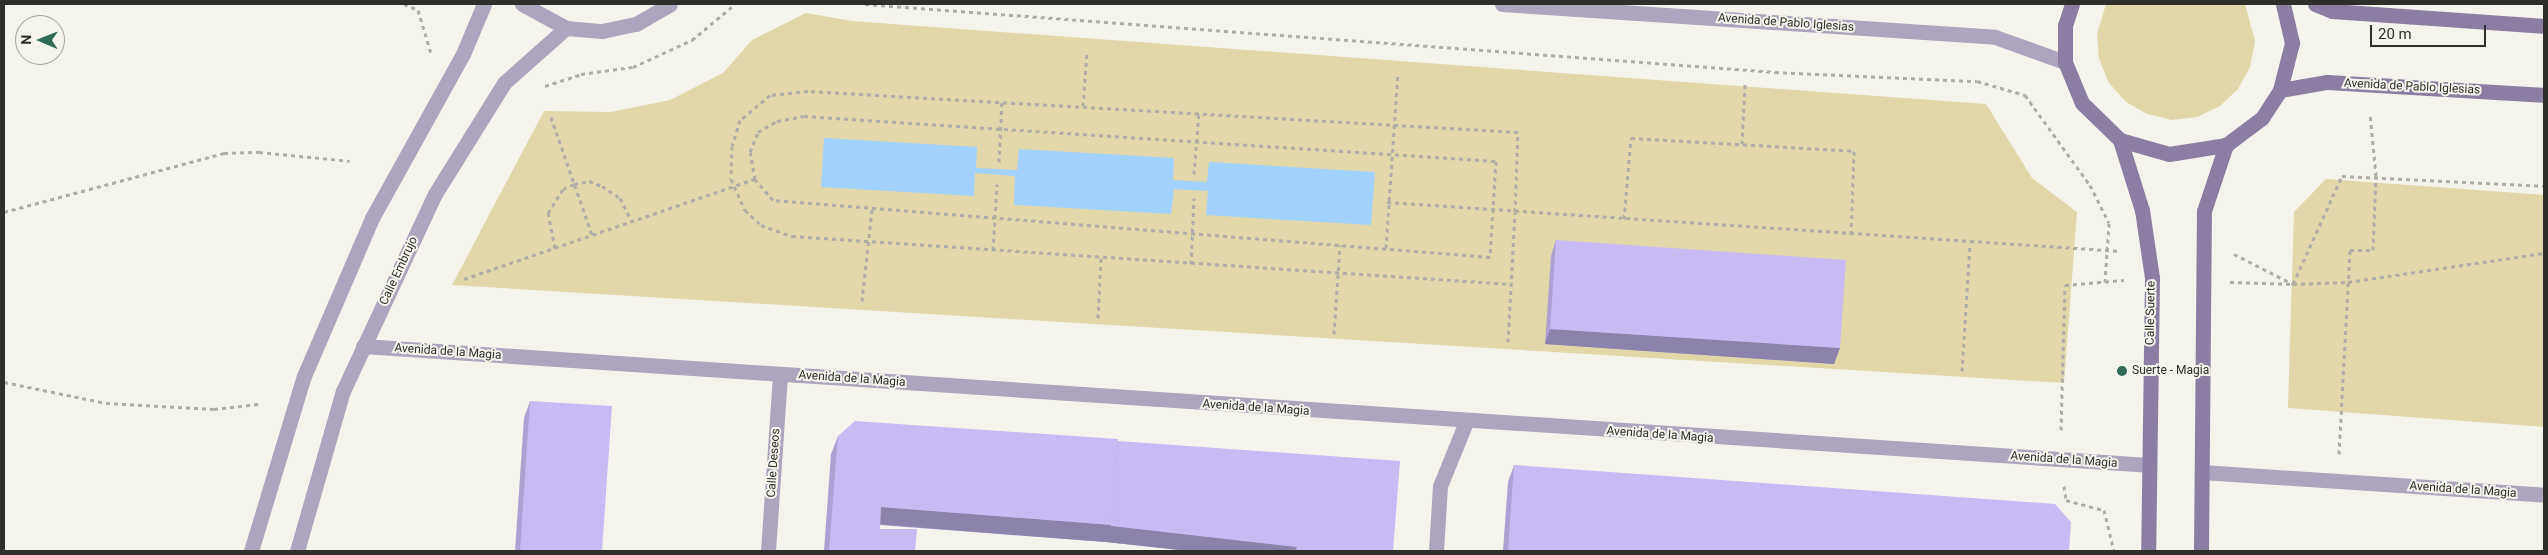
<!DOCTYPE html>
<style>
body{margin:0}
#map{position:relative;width:2548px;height:555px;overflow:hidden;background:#f5f4ec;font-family:Roboto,sans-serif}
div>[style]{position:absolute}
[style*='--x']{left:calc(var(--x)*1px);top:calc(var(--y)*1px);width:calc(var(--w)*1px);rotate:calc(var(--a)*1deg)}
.green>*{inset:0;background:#e1d7a9}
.water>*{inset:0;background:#a2d1fe}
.path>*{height:3px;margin-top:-1.5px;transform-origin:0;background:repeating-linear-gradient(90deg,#aeada7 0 4px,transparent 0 8px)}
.street>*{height:15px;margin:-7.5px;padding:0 7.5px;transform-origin:7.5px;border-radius:7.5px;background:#ada4bd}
.secondary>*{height:15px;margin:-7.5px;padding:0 7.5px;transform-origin:7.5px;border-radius:7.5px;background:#8b7ea2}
.wall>*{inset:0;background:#aca1d2}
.shaded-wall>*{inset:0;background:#8c83ab}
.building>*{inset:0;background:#c8bbf4}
.dots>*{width:14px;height:14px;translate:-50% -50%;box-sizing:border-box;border:2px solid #f5f4ec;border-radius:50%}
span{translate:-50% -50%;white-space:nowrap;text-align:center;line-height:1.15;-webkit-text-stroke:4px #f5f4ec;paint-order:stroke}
.street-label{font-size:12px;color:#2e2e2b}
.poi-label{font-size:12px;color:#2e2e2b}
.left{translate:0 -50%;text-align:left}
.frame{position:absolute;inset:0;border:5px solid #2e2e2b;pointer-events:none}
.north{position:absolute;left:15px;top:15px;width:50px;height:50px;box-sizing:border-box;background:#f5f4ec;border:1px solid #a5a59f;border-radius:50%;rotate:271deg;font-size:14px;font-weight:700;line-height:20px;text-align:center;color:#2e2e2b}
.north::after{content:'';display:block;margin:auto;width:18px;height:22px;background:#2e6c58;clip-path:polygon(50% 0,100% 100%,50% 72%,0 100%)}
.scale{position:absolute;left:2370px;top:25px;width:116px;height:22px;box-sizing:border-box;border:2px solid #2e2e2b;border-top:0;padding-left:6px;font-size:15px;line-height:18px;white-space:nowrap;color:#2e2e2b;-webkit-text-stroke:4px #f5f4ec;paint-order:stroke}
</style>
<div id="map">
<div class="green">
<i style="clip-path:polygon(2106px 4px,2245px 4px,2255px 41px,2250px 67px,2238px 89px,2220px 106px,2197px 117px,2172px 120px,2147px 114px,2126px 102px,2109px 83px,2099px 59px,2097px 34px)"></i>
<i style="clip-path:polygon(806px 13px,852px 21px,1986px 104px,2032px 178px,2077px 212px,2064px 383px,452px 285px,544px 111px,611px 112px,670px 100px,723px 73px,752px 40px)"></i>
<i style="clip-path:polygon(2326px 179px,2544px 195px,2544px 427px,2288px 408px,2294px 212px)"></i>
</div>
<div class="water">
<i style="clip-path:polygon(824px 138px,977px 147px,976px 168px,1017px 170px,1019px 149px,1174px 158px,1173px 180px,1207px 182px,1209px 162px,1375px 172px,1371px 225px,1206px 215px,1208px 191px,1174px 189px,1171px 214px,1014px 205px,1015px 176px,975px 173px,974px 196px,821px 187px)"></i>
</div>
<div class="path">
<i style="--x:404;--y:4;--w:15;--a:23"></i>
<i style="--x:418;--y:10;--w:45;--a:73.2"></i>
<i style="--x:865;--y:4;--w:913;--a:4.27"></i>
<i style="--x:1775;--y:72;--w:202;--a:2.6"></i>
<i style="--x:1977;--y:81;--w:50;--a:16.3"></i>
<i style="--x:2025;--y:95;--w:111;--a:54.2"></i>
<i style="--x:2090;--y:185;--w:42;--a:63.4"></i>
<i style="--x:2109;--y:223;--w:59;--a:93.9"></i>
<i style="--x:545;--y:86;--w:38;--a:-18"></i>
<i style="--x:581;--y:74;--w:52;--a:-7.7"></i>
<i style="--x:633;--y:67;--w:65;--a:-24.6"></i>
<i style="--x:692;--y:40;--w:56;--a:-39.9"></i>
<i style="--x:1083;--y:106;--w:55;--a:-85.8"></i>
<i style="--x:804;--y:116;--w:693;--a:3.72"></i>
<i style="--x:1496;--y:161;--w:96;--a:93.6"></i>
<i style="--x:1490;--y:257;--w:719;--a:-175.45"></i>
<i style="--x:773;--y:200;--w:28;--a:-131"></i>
<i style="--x:755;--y:179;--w:27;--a:-100"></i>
<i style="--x:750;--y:152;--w:22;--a:-68"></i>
<i style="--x:758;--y:132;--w:22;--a:-30"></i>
<i style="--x:777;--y:121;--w:27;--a:-10"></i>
<i style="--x:551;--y:117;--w:125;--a:70.8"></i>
<i style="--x:1742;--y:144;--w:60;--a:-87.1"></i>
<i style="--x:999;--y:162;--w:61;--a:-87.2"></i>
<i style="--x:1194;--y:174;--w:62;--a:-85.4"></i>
<i style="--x:1387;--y:202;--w:735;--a:3.82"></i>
<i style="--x:4;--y:212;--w:228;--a:-15"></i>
<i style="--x:224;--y:153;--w:35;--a:-2"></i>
<i style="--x:259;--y:152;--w:91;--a:5.6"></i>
<i style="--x:1624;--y:219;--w:81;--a:-85.1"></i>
<i style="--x:1631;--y:138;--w:223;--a:3.3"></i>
<i style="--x:1854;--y:151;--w:84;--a:92"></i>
<i style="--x:555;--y:248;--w:36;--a:-101"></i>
<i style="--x:548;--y:213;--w:28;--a:-58"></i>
<i style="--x:563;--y:189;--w:12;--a:-24"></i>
<i style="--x:574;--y:184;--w:15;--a:-11"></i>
<i style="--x:589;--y:181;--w:14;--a:21"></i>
<i style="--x:602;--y:186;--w:22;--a:34"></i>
<i style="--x:620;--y:198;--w:27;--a:63"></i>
<i style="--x:1386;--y:248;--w:174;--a:-86.1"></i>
<i style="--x:993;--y:250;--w:66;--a:-86.5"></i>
<i style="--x:2234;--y:254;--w:66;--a:27"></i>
<i style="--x:2293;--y:284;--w:55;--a:-2.1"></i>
<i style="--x:2348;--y:282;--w:198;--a:-8.4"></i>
<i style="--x:1191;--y:264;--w:66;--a:-87.4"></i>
<i style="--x:464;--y:279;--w:308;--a:-19"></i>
<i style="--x:2230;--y:282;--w:63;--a:1.8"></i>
<i style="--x:2293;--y:284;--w:119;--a:-65.6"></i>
<i style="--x:2342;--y:176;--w:202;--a:2.8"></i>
<i style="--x:862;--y:301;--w:93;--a:-83.8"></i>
<i style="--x:1098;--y:318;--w:60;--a:-87.1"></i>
<i style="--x:1334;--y:334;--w:89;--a:-86.1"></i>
<i style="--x:1508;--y:342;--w:130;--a:-86.9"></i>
<i style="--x:1515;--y:212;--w:80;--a:-87.9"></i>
<i style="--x:1518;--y:132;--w:711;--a:-176.7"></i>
<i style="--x:808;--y:91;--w:38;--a:174"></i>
<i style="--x:770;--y:95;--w:39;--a:140"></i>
<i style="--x:740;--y:120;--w:27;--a:107"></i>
<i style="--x:732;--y:146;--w:33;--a:92"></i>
<i style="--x:731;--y:179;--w:34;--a:66"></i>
<i style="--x:745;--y:210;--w:22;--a:43"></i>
<i style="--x:761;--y:225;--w:33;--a:20"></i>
<i style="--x:792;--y:236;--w:721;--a:3.82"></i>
<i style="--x:1962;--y:371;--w:128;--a:-86.4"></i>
<i style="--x:4;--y:382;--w:104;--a:11.6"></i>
<i style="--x:106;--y:403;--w:108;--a:3.2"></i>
<i style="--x:214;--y:409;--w:45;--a:-6.3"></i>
<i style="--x:2061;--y:430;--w:145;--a:-88.4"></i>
<i style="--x:2065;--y:285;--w:59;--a:-4.8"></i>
<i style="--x:2339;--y:454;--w:204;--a:-86.9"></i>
<i style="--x:2350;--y:250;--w:23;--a:0"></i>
<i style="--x:2373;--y:250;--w:74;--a:-87.7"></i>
<i style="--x:2376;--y:176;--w:63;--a:-95.4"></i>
<i style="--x:2064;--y:486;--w:14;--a:82"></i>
<i style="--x:2066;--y:500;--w:39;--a:15"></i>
<i style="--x:2104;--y:510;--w:42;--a:76.3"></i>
</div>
<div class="street">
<i style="--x:522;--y:4;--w:50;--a:28.6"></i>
<i style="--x:566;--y:28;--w:36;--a:5"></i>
<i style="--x:602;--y:31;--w:35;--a:-12"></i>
<i style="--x:636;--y:24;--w:39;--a:-30"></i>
<i style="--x:1502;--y:4;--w:494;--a:3.8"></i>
<i style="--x:1995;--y:37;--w:74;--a:19.7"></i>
<i style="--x:363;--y:346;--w:1789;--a:3.81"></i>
<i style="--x:2202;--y:472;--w:343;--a:3.8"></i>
<i style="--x:251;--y:551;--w:183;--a:-73.2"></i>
<i style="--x:304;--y:376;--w:172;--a:-66.7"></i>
<i style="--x:372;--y:218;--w:188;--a:-61"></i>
<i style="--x:463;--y:54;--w:54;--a:-67.2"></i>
<i style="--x:297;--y:551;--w:166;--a:-74"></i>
<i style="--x:343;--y:391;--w:217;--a:-65"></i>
<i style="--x:435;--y:194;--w:131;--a:-58.1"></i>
<i style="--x:504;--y:83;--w:83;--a:-41.6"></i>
<i style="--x:768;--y:551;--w:177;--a:-86.1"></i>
<i style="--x:1436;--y:551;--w:65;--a:-86.5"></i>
<i style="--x:1440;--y:486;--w:69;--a:-67.9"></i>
</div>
<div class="secondary">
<i style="--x:2072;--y:4;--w:22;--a:108"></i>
<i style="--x:2065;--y:25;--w:37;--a:90"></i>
<i style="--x:2065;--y:62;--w:44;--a:67.5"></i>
<i style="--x:2082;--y:103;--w:53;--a:44.2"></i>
<i style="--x:2120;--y:140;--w:51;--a:15.9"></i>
<i style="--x:2169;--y:154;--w:58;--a:-9"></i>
<i style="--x:2226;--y:145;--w:45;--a:-36.9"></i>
<i style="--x:2262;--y:118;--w:33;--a:-57"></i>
<i style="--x:2280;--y:90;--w:49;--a:-75.7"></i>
<i style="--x:2292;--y:43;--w:40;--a:-103"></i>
<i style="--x:2315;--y:4;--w:18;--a:22"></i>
<i style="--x:2332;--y:11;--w:213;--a:4"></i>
<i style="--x:2280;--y:90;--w:48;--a:-9.7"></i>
<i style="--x:2327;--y:82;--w:217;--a:3.4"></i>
<i style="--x:2120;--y:140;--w:73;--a:72.6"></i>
<i style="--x:2142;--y:210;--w:69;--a:81.6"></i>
<i style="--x:2152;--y:278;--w:273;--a:90.8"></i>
<i style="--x:2201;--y:551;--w:340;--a:-89.5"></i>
<i style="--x:2204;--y:211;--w:70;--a:-71.6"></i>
</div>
<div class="wall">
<i style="clip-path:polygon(1556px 240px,1840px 348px,1834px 364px,1545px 344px,1551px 256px)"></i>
<i style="clip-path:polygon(530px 401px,602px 551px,515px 551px,524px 418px)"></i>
<i style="clip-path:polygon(838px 436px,1118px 441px,1393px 551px,1189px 551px,1106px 542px,880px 525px,880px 529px,915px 551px,824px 551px,831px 454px)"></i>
<i style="clip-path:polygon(1514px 465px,2069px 551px,1503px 551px,1508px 482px)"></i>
</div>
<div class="shaded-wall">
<i style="clip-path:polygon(1550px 329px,1840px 348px,1834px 364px,1545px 344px)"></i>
<i style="clip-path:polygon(881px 507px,1112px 525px,1297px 547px,1295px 551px,1189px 551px,1106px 542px,875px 524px)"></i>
</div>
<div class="building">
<i style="clip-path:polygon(1556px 240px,1846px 260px,1840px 348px,1550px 329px)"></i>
<i style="clip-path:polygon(530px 401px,612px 406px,602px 551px,520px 551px)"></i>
<i style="clip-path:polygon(855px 421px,1118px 439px,1112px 525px,881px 507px,880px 529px,917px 529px,915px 551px,829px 551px,838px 436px)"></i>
<i style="clip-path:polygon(1118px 441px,1400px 461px,1393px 551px,1296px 551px,1297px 547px,1111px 526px)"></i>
<i style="clip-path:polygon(1514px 465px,2055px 504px,2071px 522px,2069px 551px,1508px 551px)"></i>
</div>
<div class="dots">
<i style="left:2122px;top:371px;background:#2e6c58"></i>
</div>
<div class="street-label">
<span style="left:1786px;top:23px;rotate:4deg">Avenida de Pablo Iglesias</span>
<span style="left:2412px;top:87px;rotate:3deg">Avenida de Pablo Iglesias</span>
<span style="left:399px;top:271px;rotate:-65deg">Calle Embrujo</span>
<span style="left:2151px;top:313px;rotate:-89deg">Calle Suerte</span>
<span style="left:448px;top:352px;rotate:4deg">Avenida de la Magia</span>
<span style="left:852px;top:379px;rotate:4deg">Avenida de la Magia</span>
<span style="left:1256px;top:408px;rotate:4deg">Avenida de la Magia</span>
<span style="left:1660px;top:435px;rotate:4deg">Avenida de la Magia</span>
<span style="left:2064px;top:460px;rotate:4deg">Avenida de la Magia</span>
<span style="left:774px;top:463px;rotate:-86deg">Calle Deseos</span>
<span style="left:2463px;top:490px;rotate:4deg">Avenida de la Magia</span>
</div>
<div class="poi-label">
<span class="left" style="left:2132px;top:371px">Suerte - Magia</span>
</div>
<div class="frame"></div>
<div class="north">N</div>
<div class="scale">20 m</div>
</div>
